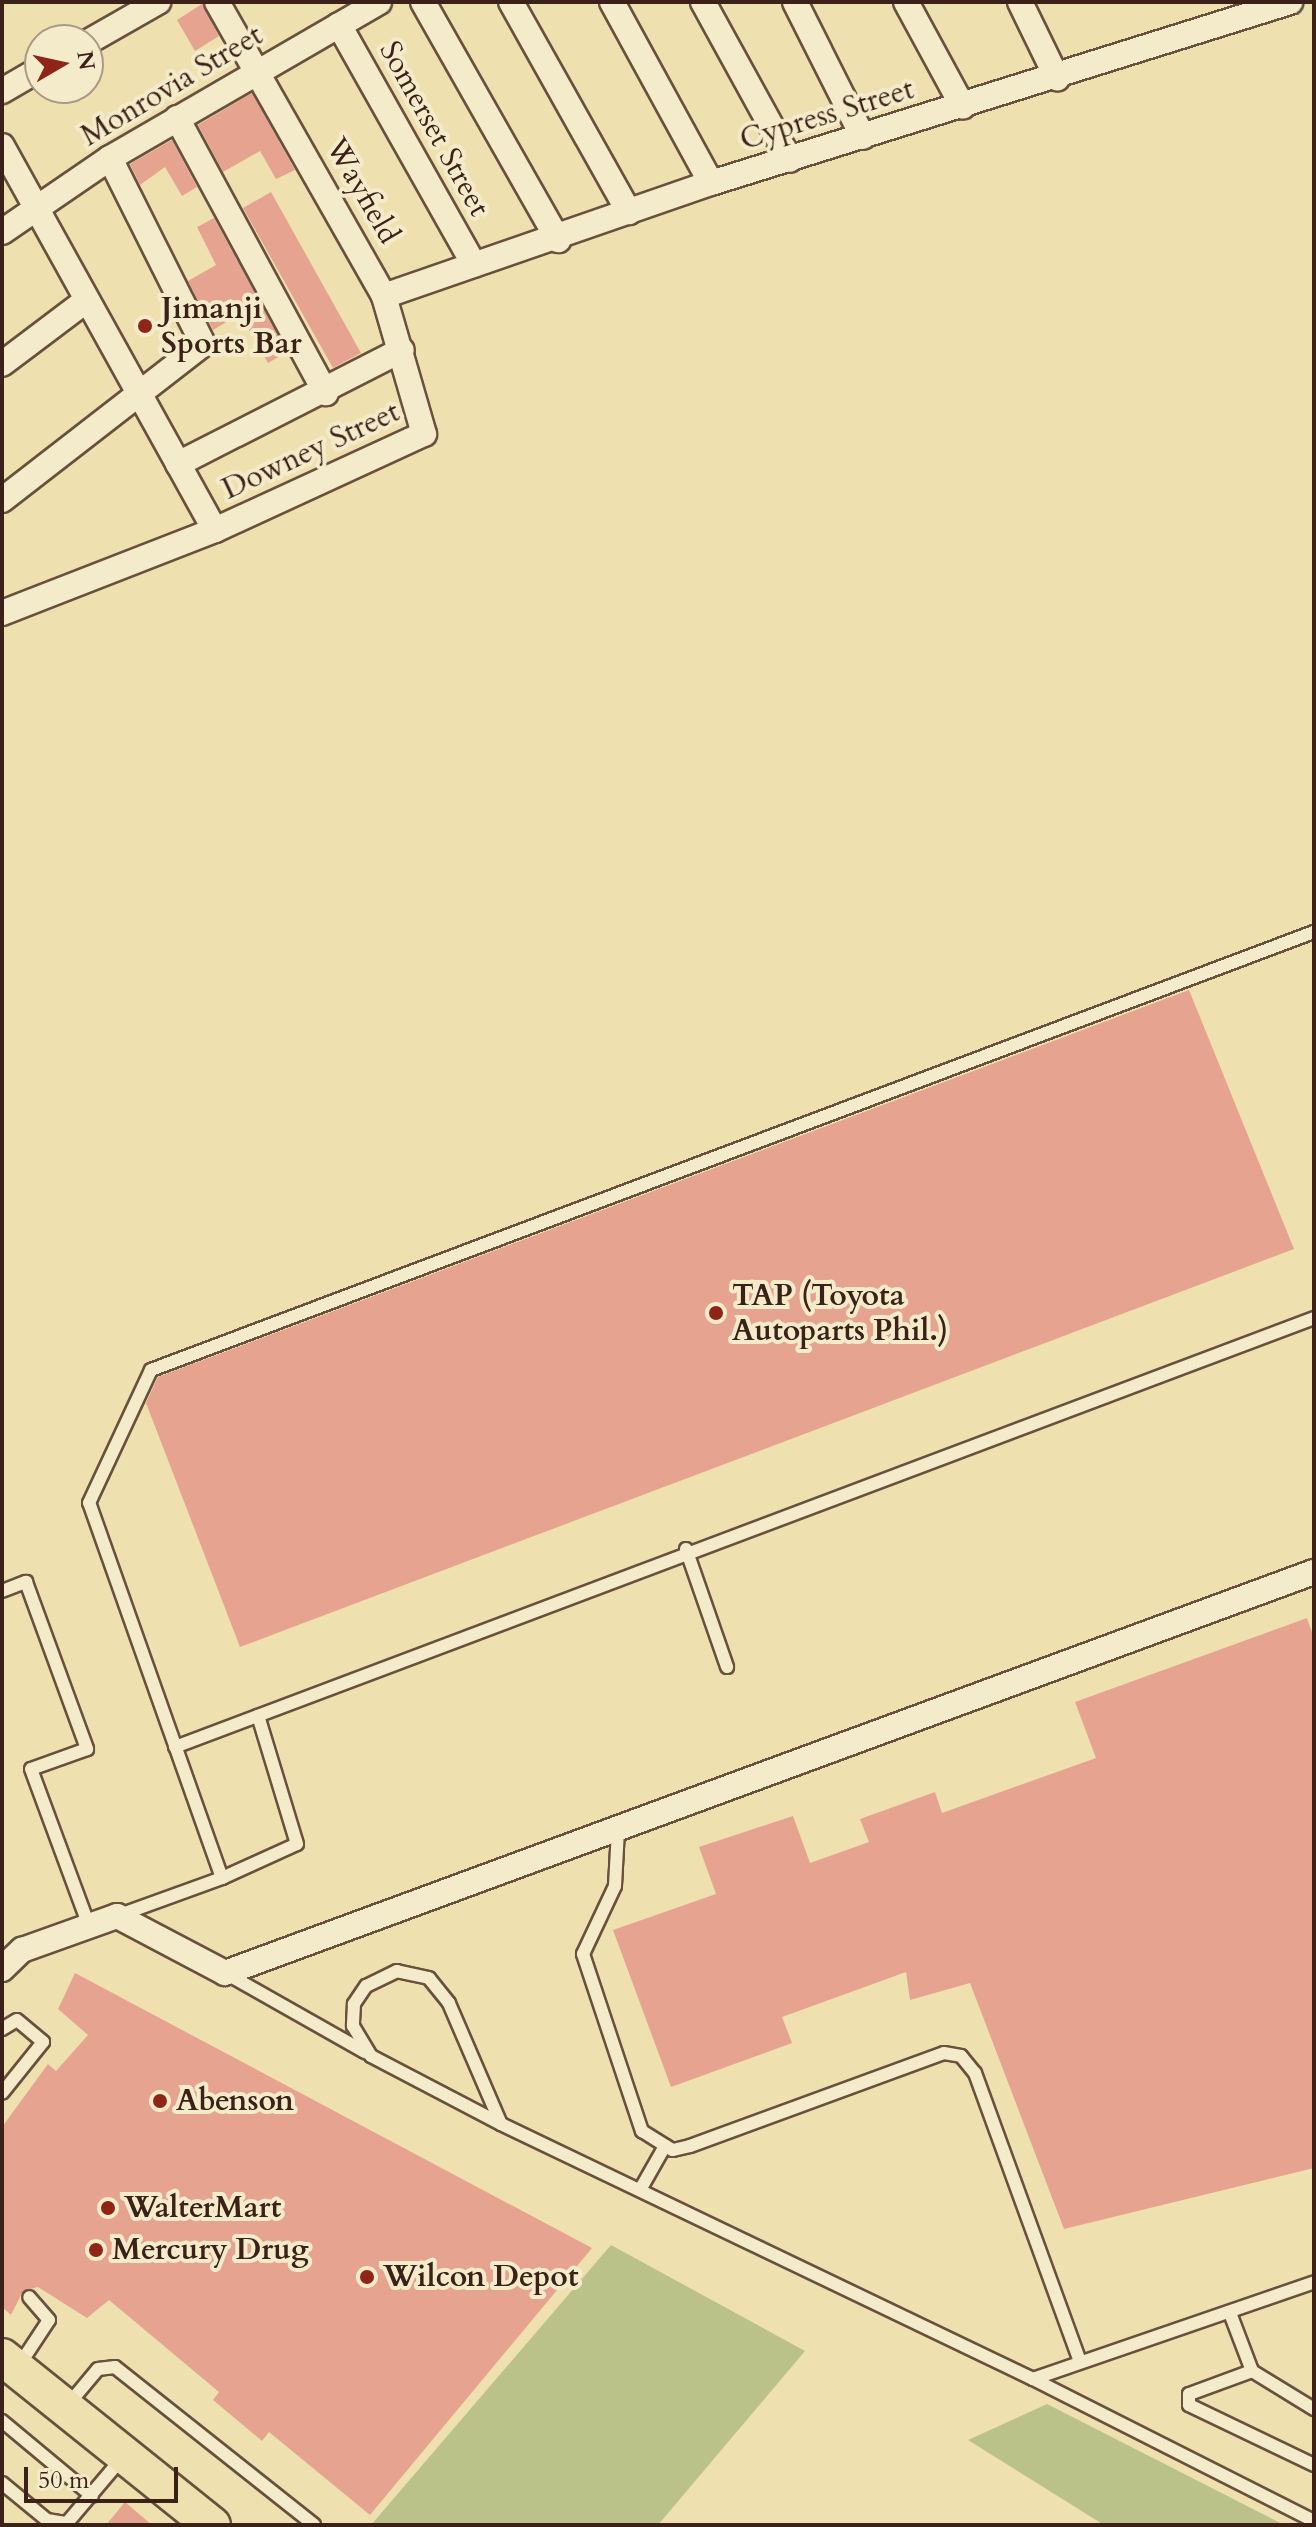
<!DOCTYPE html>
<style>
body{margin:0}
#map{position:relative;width:1316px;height:2527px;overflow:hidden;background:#eee0af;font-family:Cardo,serif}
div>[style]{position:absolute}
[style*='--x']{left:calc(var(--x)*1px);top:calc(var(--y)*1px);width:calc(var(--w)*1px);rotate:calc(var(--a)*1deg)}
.green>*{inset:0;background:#bac28a}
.building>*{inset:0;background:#e6a490}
.roads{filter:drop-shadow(2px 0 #68513d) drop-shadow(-2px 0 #68513d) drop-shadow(0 2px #68513d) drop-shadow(0 -2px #68513d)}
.service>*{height:12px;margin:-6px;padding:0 6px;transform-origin:6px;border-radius:6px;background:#f4ebcb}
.minor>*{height:24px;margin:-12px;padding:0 12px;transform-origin:12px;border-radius:12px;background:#f4ebcb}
.primary>*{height:36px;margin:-18px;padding:0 18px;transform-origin:18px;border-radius:18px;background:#eee0af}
.dots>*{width:22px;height:22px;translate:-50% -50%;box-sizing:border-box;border:4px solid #f4ebcb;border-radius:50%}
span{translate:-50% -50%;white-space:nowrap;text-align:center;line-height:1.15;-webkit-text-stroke:8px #f4ebcb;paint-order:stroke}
.street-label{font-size:30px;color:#3b2117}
.poi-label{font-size:30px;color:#3b2117;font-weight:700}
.left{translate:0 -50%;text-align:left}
.frame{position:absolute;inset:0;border:4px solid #3b2117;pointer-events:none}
.north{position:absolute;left:24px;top:24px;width:80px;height:80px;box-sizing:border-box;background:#f4ebcb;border:2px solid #aa9a83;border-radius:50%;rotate:81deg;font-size:22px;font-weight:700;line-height:32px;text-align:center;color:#3b2117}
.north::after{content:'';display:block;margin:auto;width:28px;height:36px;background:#8f2418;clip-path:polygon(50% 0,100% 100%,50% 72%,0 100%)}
.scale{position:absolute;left:24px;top:2467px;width:154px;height:36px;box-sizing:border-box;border:4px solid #3b2117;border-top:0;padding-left:10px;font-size:24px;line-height:28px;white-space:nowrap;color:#3b2117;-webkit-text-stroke:6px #f4ebcb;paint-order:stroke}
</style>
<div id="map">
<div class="green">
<i style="clip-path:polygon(611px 2245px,805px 2351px,658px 2525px,371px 2525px)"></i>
<i style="clip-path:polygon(1047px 2404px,1284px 2525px,1104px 2525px,968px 2440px)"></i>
</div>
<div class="building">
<i style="clip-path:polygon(202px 4px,219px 36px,195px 51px,177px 20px)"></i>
<i style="clip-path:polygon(252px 93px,295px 170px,276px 179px,260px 151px,223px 172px,198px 125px)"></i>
<i style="clip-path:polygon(172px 140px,197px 187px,182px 196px,165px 167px,140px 185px,130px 164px)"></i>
<i style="clip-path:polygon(271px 192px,361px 353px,333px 368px,243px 208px)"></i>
<i style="clip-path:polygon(214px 218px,287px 352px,268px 363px,240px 314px,213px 330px,188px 281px,216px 265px,197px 227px)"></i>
<i style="clip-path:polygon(1189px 990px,1294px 1249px,240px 1647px,146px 1403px,158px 1377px)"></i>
<i style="clip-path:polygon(1307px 1618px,1314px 1638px,1314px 2168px,1064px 2229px,970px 1983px,910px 2000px,906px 1972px,782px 2017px,792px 2043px,671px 2087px,613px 1930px,716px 1894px,699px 1847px,793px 1816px,810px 1863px,869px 1842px,860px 1819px,935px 1792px,942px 1813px,1096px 1758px,1075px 1702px)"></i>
<i style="clip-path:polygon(75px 1973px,592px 2248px,370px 2515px,269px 2432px,262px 2441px,213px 2400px,219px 2392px,109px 2300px,87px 2318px,38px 2287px,23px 2291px,11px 2315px,2px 2307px,2px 2127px,48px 2064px,56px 2071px,88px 2035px,58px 2009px)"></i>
<i style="clip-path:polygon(125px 2502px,152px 2525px,106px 2525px)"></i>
</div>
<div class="roads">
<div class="service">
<i style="--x:686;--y:1549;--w:125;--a:70.8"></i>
<i style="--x:2;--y:1591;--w:26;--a:-21"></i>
<i style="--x:26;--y:1582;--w:178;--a:69.9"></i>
<i style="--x:87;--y:1749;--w:59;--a:160.3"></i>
<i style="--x:31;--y:1769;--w:167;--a:69.7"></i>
<i style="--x:175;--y:1747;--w:1217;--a:-20.64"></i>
<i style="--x:618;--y:1830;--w:56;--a:93.1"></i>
<i style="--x:615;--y:1886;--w:75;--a:115.2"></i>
<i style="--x:583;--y:1954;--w:187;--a:71.6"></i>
<i style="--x:642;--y:2131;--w:36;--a:32"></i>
<i style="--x:673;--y:2150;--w:17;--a:-13"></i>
<i style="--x:690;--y:2146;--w:270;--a:-20.1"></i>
<i style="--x:944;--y:2053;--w:17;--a:10"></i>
<i style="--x:961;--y:2056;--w:22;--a:51"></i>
<i style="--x:975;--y:2073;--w:307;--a:70"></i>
<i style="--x:222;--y:1878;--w:82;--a:-24.4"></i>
<i style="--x:297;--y:1844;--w:134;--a:-106.9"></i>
<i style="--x:117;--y:1916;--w:112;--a:-19.9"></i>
<i style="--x:222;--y:1878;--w:398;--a:-109.5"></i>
<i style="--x:89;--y:1503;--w:147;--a:-65"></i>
<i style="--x:151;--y:1370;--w:1243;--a:-20.64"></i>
<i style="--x:227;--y:1974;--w:159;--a:29.5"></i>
<i style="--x:2;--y:2029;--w:17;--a:-31"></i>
<i style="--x:17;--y:2020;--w:34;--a:40"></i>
<i style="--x:43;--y:2042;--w:65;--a:128.8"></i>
<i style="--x:501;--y:2124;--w:132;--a:-113.3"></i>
<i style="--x:449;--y:2003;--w:32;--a:-129"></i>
<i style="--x:429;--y:1978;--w:33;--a:-168"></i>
<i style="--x:397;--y:1971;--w:34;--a:154"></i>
<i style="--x:366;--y:1986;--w:22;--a:124"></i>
<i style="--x:354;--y:2004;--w:22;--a:93"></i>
<i style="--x:353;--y:2026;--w:35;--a:59"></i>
<i style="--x:371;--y:2056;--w:147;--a:27.6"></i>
<i style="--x:501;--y:2124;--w:590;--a:25.61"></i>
<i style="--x:1033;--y:2379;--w:297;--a:-19"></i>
<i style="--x:640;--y:2190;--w:51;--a:-60.4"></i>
<i style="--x:1230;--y:2313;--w:62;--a:69.2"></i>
<i style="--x:1252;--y:2371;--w:73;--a:31.5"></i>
<i style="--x:18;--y:2367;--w:56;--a:-56.6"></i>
<i style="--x:49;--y:2320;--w:30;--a:-131"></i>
<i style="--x:1252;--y:2371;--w:67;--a:159.9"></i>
<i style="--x:1189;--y:2394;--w:11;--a:90"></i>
<i style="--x:1189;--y:2405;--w:139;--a:25.6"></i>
<i style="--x:1033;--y:2379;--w:315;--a:26.8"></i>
<i style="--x:67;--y:2406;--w:48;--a:-50"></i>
<i style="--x:98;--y:2369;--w:17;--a:-7"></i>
<i style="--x:115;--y:2367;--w:254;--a:38.4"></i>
<i style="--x:2;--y:2421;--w:117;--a:39.8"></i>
<i style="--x:2;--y:2483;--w:58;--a:39.4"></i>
<i style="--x:47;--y:2520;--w:20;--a:9"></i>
<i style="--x:67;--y:2523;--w:87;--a:-49.7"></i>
</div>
<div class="minor">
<i style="--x:423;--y:2;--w:274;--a:60.4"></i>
<i style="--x:511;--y:2;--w:241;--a:60.7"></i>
<i style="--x:612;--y:2;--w:206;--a:61.3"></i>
<i style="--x:703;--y:2;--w:180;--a:61.2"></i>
<i style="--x:795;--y:2;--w:151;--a:63.3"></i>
<i style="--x:906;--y:2;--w:119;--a:61.5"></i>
<i style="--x:1020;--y:2;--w:85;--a:64"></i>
<i style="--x:339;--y:25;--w:275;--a:60.6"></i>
<i style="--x:88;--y:42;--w:81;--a:-29.7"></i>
<i style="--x:2;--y:91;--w:44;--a:-30.1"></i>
<i style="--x:177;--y:118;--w:313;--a:61.6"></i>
<i style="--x:2;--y:146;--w:439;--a:61"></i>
<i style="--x:2;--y:232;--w:131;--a:-34.4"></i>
<i style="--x:110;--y:158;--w:311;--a:-30.1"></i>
<i style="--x:384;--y:296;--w:346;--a:-19.1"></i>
<i style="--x:711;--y:183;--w:607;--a:-17.36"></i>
<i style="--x:2;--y:364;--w:106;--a:-37"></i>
<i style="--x:178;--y:464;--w:251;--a:-27"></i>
<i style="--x:2;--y:500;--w:254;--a:-37.8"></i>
<i style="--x:203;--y:344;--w:208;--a:-116.6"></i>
<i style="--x:2;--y:613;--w:229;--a:-21.3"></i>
<i style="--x:215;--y:530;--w:230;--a:-24.7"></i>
<i style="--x:424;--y:434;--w:144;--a:-106.2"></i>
<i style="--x:384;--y:296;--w:338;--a:-119.6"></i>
<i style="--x:2;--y:1969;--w:28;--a:-44"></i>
<i style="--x:22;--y:1950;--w:101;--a:-19.7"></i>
<i style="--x:117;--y:1916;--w:122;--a:27.8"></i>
<i style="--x:225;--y:1973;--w:1160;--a:-20.22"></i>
</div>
<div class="primary">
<i style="--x:2;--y:2357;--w:269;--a:38.7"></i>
</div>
</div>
<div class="dots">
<i style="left:145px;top:326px;background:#8f2418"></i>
<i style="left:716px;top:1313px;background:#8f2418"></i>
<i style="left:160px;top:2101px;background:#8f2418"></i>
<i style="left:108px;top:2208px;background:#8f2418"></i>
<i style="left:96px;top:2250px;background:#8f2418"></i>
<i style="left:367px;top:2277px;background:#8f2418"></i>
</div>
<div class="street-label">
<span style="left:172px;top:86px;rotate:-31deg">Monrovia Street</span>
<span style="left:827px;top:115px;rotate:-17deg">Cypress Street</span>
<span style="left:434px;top:129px;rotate:61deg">Somerset Street</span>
<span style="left:362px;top:191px;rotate:60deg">Wayfield</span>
<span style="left:311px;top:451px;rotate:-25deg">Downey Street</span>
</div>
<div class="poi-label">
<span class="left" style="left:161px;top:326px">Jimanji<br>Sports Bar</span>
<span class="left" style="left:732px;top:1313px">TAP (Toyota<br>Autoparts Phil.)</span>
<span class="left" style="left:176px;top:2101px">Abenson</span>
<span class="left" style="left:124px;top:2208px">WalterMart</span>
<span class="left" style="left:112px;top:2250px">Mercury Drug</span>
<span class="left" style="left:383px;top:2277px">Wilcon Depot</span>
</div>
<div class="frame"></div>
<div class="north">N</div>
<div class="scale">50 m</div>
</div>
